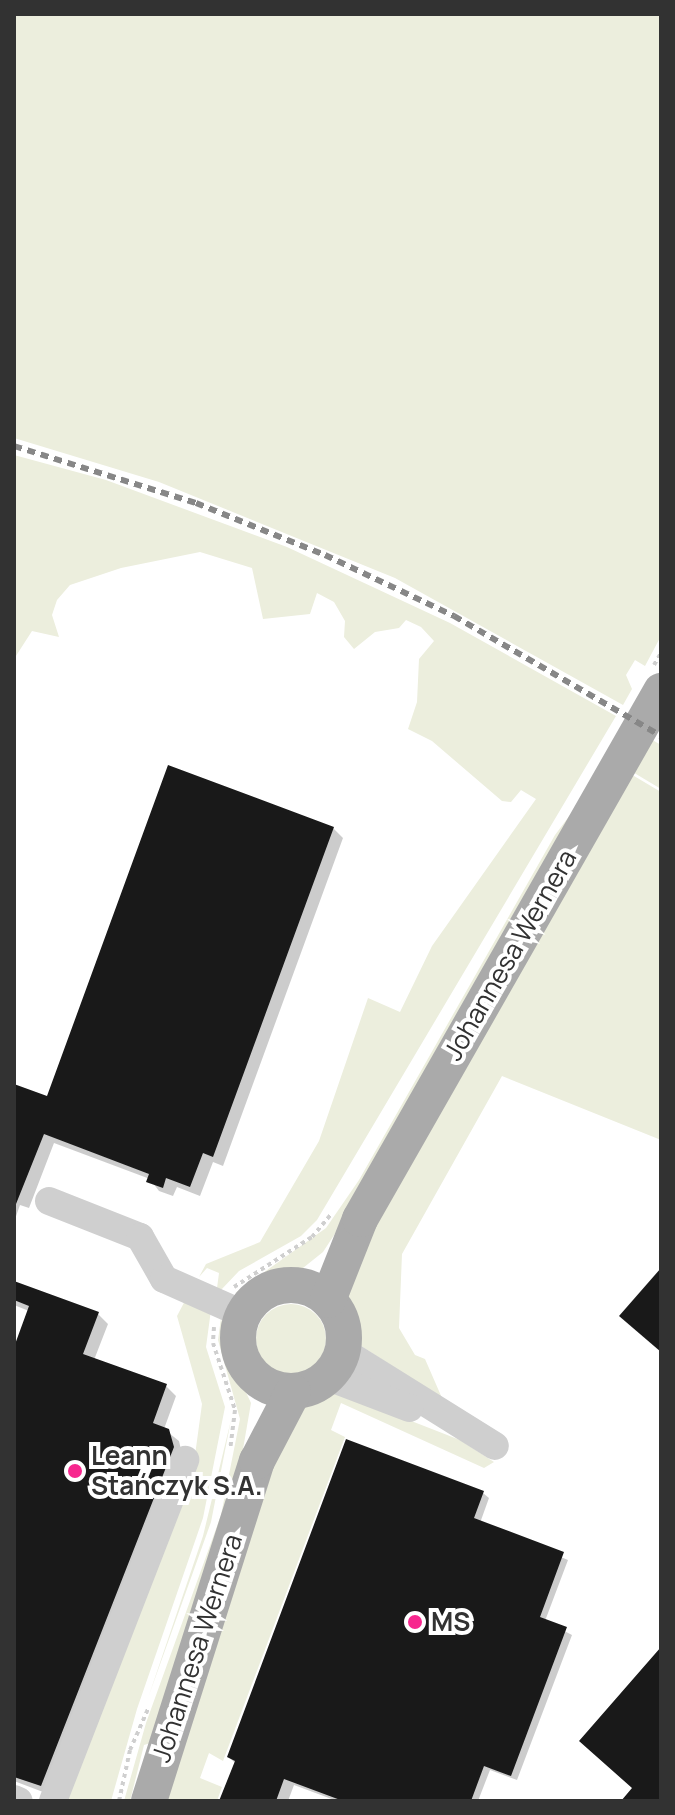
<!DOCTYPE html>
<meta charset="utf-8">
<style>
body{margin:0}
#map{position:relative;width:675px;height:1815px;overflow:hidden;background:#fff;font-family:Manrope,sans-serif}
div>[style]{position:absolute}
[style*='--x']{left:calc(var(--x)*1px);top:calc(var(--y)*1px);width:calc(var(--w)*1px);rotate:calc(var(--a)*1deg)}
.green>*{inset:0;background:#eceedd}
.round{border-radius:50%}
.shadow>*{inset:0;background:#0003}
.building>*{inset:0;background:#191919}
.path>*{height:4px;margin-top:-2px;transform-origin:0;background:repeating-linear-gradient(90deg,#cfcfcf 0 4px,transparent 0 8px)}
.minor>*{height:28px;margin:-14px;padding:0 14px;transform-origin:14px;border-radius:14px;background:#cfcfcf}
.major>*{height:36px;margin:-18px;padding:0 18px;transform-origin:18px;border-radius:18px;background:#aaa}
.major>.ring{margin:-18px;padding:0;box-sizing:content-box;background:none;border:36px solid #aaa;border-radius:50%}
.rail>*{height:6px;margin-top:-3px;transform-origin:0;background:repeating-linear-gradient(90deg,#878787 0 8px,transparent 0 14px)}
.dots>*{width:22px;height:22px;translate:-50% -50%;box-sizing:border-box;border:4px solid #fff;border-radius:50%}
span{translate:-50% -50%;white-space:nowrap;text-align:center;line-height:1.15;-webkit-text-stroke:8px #fff;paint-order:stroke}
.street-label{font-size:26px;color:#323232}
.poi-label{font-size:26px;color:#323232;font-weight:700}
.left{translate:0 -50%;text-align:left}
.frame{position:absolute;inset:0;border:16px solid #323232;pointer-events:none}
</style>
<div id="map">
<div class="green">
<i style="clip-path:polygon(14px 14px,661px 14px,661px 636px,645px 666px,635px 660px,626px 675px,632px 689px,623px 705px,395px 578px,159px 482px,14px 438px)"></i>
<i style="clip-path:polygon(14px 455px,106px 480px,287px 547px,450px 623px,616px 716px,317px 1220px,301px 1236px,239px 1271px,221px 1290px,217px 1288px,219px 1273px,207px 1268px,199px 1277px,206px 1264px,260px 1242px,319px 1141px,368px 998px,400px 1012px,432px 946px,536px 799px,521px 790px,511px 802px,502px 801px,432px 741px,408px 729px,417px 702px,419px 659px,434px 641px,421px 627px,406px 620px,399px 628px,375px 632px,354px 649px,344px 637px,345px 621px,334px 602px,317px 593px,310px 614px,263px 619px,252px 568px,200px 552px,121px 568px,70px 585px,57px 600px,52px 615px,59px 637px,32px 631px,14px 659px)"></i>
<i style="clip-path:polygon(649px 738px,661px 745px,661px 789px,631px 771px)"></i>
<i style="clip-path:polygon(629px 773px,661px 792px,661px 1140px,502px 1076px,402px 1254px,399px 1328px,415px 1355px,425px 1359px,442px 1398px,358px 1344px,345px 1293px,393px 1186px)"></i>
<i style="clip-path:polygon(582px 799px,361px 1194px,323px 1252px,298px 1272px,235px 1293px,326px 1228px,359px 1180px,555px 835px)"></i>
<i style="clip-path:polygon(187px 1297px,211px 1310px,206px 1347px,225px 1407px,203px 1518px,137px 1709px,111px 1801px,66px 1801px,192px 1477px,202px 1404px,177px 1316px)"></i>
<i class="round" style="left:256px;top:1304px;width:70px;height:70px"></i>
<i style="clip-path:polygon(221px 1318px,230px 1358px,251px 1403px,234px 1501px,154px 1742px,144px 1745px,130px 1801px,124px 1801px,146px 1723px,221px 1515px,240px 1419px,218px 1340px)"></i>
<i style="clip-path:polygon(337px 1392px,460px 1440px,494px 1462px,484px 1468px,341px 1403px,331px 1430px,345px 1437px,223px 1761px,209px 1753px,200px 1778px,222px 1787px,217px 1801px,163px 1801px,261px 1490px,302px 1404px)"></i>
<i style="clip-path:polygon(231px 1420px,211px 1522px,148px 1698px,203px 1536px)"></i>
</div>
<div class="shadow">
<i style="clip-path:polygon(333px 828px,343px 838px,223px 1166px,213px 1162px,200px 1196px,177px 1187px,173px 1196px,159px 1191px,150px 1179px,54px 1143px,29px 1208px,20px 1205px,14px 1222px,14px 1086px,48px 1099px)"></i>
<i style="clip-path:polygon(14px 1283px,98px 1314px,108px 1324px,94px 1360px,166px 1386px,176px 1396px,164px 1429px,179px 1441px,183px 1458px,51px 1795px,14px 1781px,14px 1353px,29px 1311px,14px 1305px)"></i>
<i style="clip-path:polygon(483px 1493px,489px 1498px,480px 1523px,568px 1560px,545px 1621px,572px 1635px,517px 1780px,490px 1770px,478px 1801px,337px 1801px,294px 1785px,288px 1801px,222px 1801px,235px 1763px,229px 1757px)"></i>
</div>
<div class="building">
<i style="clip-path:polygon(168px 765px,334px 827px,213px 1157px,203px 1153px,190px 1187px,166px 1178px,163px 1188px,146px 1182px,149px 1174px,44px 1134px,14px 1209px,14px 1084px,47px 1096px)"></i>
<i style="clip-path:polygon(661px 1268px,661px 1352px,619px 1316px)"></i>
<i style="clip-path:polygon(14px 1281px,99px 1312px,83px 1354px,167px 1384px,153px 1423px,169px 1429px,174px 1447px,41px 1786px,14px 1777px,14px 1347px,29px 1306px,14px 1300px)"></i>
<i style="clip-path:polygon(346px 1439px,484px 1491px,474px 1518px,564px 1552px,540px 1617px,567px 1627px,511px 1776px,484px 1766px,471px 1801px,343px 1801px,284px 1779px,276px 1801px,219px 1801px,235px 1761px,227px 1757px)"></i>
<i style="clip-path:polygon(661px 1647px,661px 1801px,621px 1801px,632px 1788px,579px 1741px)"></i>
</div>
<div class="path">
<i style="--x:654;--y:665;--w:14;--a:-60"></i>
<i style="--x:234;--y:1287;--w:93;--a:-32.7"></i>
<i style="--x:312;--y:1237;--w:30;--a:-50"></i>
<i style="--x:214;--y:1327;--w:16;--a:94"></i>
<i style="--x:213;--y:1343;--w:71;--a:71.8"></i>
<i style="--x:235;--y:1410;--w:39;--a:97"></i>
<i style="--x:119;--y:1801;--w:52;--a:-77.8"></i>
<i style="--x:130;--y:1750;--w:45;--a:-66.3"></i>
</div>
<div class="minor">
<i style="--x:49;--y:1201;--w:98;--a:21.6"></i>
<i style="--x:140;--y:1237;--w:48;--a:60.3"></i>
<i style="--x:164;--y:1279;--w:86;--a:23.9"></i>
<i style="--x:343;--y:1351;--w:179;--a:32"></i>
<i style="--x:328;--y:1377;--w:87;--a:20.9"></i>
<i style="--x:14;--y:1799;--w:5;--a:22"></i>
<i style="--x:53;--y:1801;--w:366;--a:-68.8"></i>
</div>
<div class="major">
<i class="ring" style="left:238px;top:1285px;width:70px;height:70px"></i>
<i style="--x:328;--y:1300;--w:87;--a:-68.4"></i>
<i style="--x:360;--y:1219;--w:608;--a:-60.31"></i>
<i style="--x:149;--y:1801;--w:357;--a:-72.4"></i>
<i style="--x:257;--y:1461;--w:78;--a:-62.4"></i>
</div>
<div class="rail">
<i style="--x:14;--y:446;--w:191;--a:17.4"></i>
<i style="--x:196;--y:503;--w:139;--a:22"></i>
<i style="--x:325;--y:555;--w:143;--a:25.3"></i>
<i style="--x:454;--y:616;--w:239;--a:30.1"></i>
</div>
<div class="dots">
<i style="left:75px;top:1471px;background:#f7278e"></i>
<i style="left:415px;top:1622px;background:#f7278e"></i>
</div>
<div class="street-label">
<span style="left:510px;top:955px;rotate:-60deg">Johannesa Wernera</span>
<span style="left:197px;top:1648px;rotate:-72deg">Johannesa Wernera</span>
</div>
<div class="poi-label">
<span class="left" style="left:91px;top:1471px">Leann<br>Stańczyk S.A.</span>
<span class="left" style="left:431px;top:1622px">MS</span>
</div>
<div class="frame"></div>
</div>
